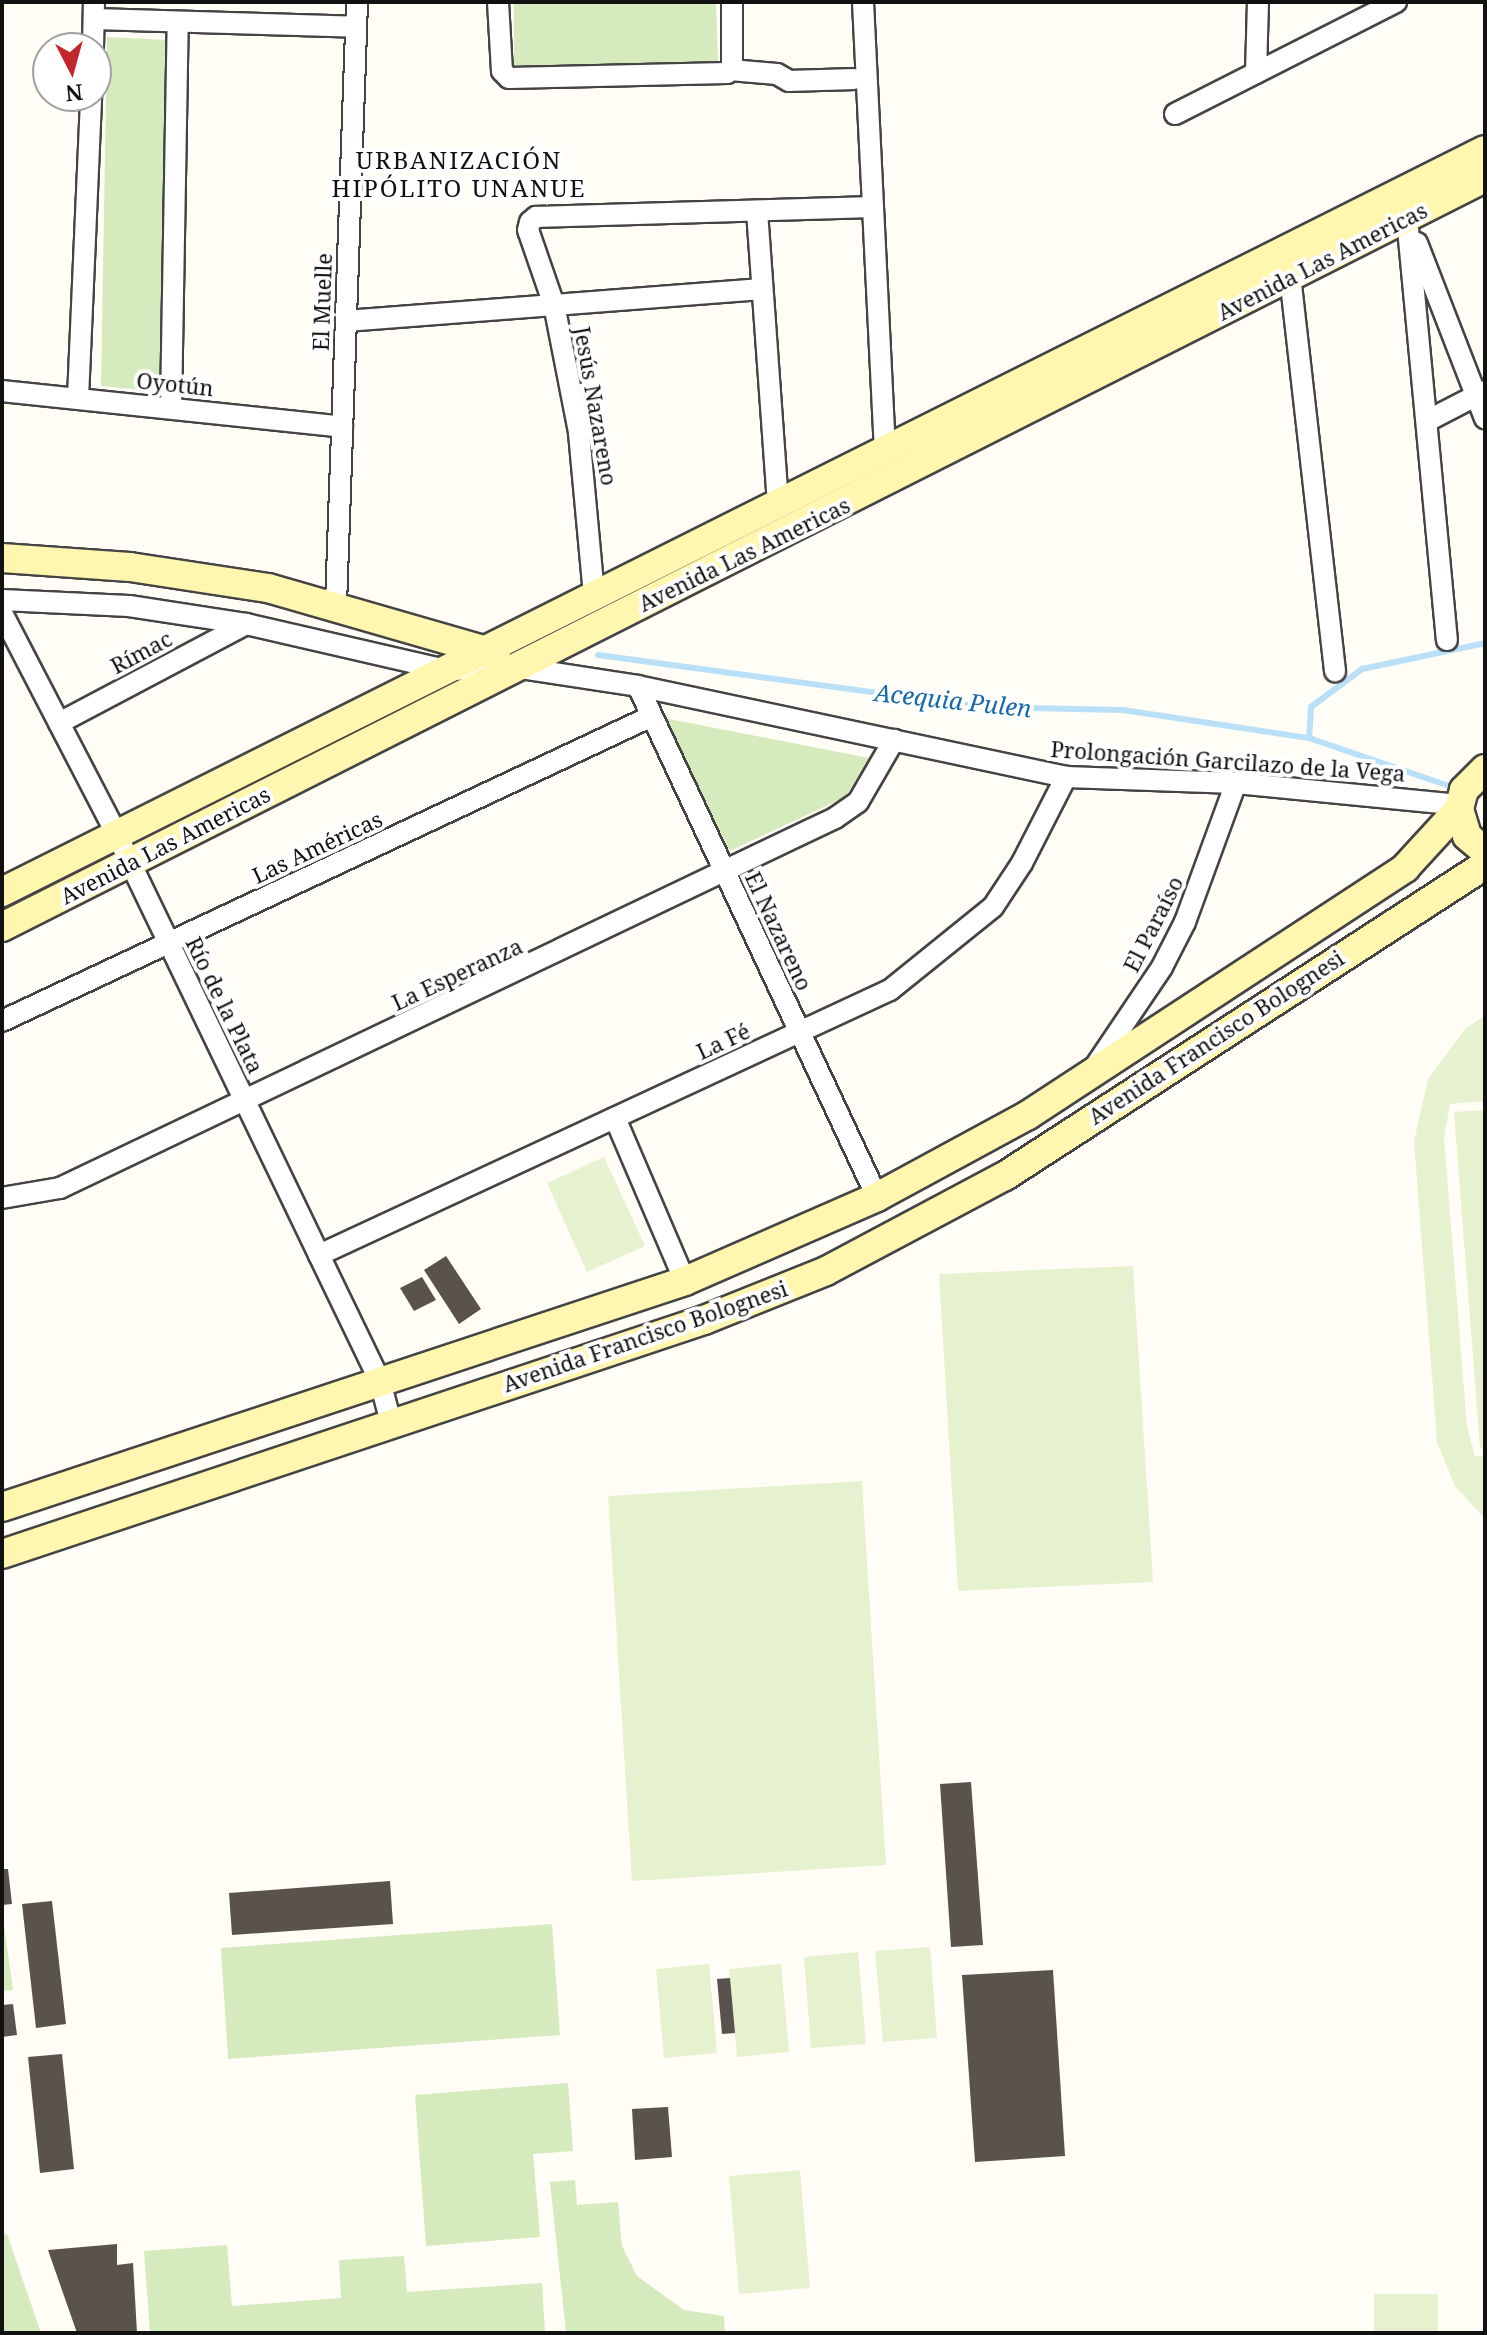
<!DOCTYPE html>
<meta charset="utf-8">
<style>
body{margin:0}
#map{position:relative;width:1487px;height:2335px;overflow:hidden;background:#fffdf5;font-family:"Noto Serif",serif}
div>[style]{position:absolute}
[style*='--x']{left:calc(var(--x)*1px);top:calc(var(--y)*1px);width:calc(var(--w)*1px);rotate:calc(var(--a)*1deg)}
.green>*{inset:0;background:#d5ebbd}
.pitch>*{inset:0;background:#e6f2cf}
.stream>*{height:6px;margin:-3px;padding:0 3px;transform-origin:3px;border-radius:3px;background:#b9e0f7}
.building>*{inset:0;background:#5a524d}
.roads{filter:drop-shadow(2px 0 #444) drop-shadow(-2px 0 #444) drop-shadow(0 2px #444) drop-shadow(0 -2px #444)}
.street>*{height:20px;margin:-10px;padding:0 10px;transform-origin:10px;border-radius:10px;background:#fff}
.secondary>*{height:28px;margin:-14px;padding:0 14px;transform-origin:14px;border-radius:14px;background:#fff6b0}
span{translate:-50% -50%;white-space:nowrap;text-align:center;line-height:1.15;-webkit-text-stroke:8px #fff;paint-order:stroke}
.street-label{font-size:22px;color:#111}
.neighbourhood-label{font-size:24px;color:#111;letter-spacing:2px}
.water-label{font-size:24px;color:#1768a6;font-style:italic}
.frame{position:absolute;inset:0;border:4px solid #111;pointer-events:none}
.north{position:absolute;left:32px;top:32px;width:80px;height:80px;box-sizing:border-box;background:#fff;border:2px solid #a0a0a0;border-radius:50%;rotate:174deg;font-size:22px;font-weight:700;line-height:32px;text-align:center;color:#111}
.north::after{content:'';display:block;margin:auto;width:28px;height:36px;background:#c4262e;clip-path:polygon(50% 0,100% 100%,50% 72%,0 100%)}
</style>
<div id="map">
<div class="green">
<i style="clip-path:polygon(716px 2px,718px 61px,514px 67px,514px 4px)"></i>
<i style="clip-path:polygon(107px 37px,169px 40px,162px 392px,101px 386px)"></i>
<i style="clip-path:polygon(664px 718px,869px 758px,845px 797px,730px 851px)"></i>
<i style="clip-path:polygon(2px 1910px,13px 1990px,2px 1991px)"></i>
<i style="clip-path:polygon(552px 1924px,560px 2035px,228px 2059px,221px 1948px)"></i>
<i style="clip-path:polygon(568px 2083px,573px 2151px,533px 2154px,540px 2237px,426px 2246px,415px 2095px)"></i>
<i style="clip-path:polygon(575px 2180px,577px 2205px,618px 2202px,622px 2246px,637px 2276px,684px 2310px,724px 2316px,725px 2333px,566px 2333px,550px 2182px)"></i>
<i style="clip-path:polygon(2px 2234px,7px 2234px,41px 2333px,2px 2333px)"></i>
<i style="clip-path:polygon(227px 2245px,232px 2306px,341px 2298px,339px 2260px,404px 2256px,407px 2292px,542px 2283px,545px 2333px,150px 2333px,144px 2251px)"></i>
</div>
<div class="pitch">
<i style="clip-path:polygon(1485px 1015px,1485px 1101px,1450px 1104px,1444px 1138px,1467px 1427px,1475px 1456px,1485px 1455px,1485px 1519px,1455px 1486px,1437px 1442px,1414px 1141px,1428px 1079px,1465px 1029px)"></i>
<i style="clip-path:polygon(1485px 1110px,1485px 1447px,1480px 1448px,1454px 1112px)"></i>
<i style="clip-path:polygon(604px 1157px,645px 1246px,587px 1272px,547px 1183px)"></i>
<i style="clip-path:polygon(1133px 1266px,1153px 1582px,958px 1591px,939px 1274px)"></i>
<i style="clip-path:polygon(862px 1481px,886px 1865px,632px 1881px,608px 1496px)"></i>
<i style="clip-path:polygon(930px 1947px,937px 2038px,883px 2042px,875px 1951px)"></i>
<i style="clip-path:polygon(858px 1952px,866px 2044px,811px 2048px,804px 1957px)"></i>
<i style="clip-path:polygon(709px 1964px,717px 2053px,664px 2058px,656px 1969px)"></i>
<i style="clip-path:polygon(781px 1964px,789px 2052px,737px 2057px,729px 1969px)"></i>
<i style="clip-path:polygon(800px 2170px,810px 2288px,739px 2294px,729px 2176px)"></i>
<i style="clip-path:polygon(1374px 2294px,1438px 2294px,1438px 2333px,1374px 2333px)"></i>
</div>
<div class="stream">
<i style="--x:598;--y:655;--w:389;--a:7.7"></i>
<i style="--x:984;--y:707;--w:139;--a:1.2"></i>
<i style="--x:1123;--y:710;--w:188;--a:8.6"></i>
<i style="--x:1309;--y:738;--w:145;--a:18.9"></i>
<i style="--x:1309;--y:738;--w:31;--a:-86"></i>
<i style="--x:1311;--y:707;--w:64;--a:-36.7"></i>
<i style="--x:1362;--y:669;--w:126;--a:-11.9"></i>
</div>
<div class="building">
<i style="clip-path:polygon(446px 1256px,481px 1309px,459px 1324px,424px 1270px)"></i>
<i style="clip-path:polygon(422px 1277px,436px 1300px,414px 1311px,400px 1288px)"></i>
<i style="clip-path:polygon(971px 1782px,983px 1945px,951px 1947px,940px 1784px)"></i>
<i style="clip-path:polygon(2px 1869px,8px 1869px,12px 1904px,2px 1905px)"></i>
<i style="clip-path:polygon(390px 1881px,393px 1924px,232px 1935px,229px 1893px)"></i>
<i style="clip-path:polygon(52px 1901px,66px 2024px,36px 2028px,22px 1904px)"></i>
<i style="clip-path:polygon(1053px 1970px,1065px 2156px,975px 2162px,962px 1975px)"></i>
<i style="clip-path:polygon(730px 1978px,735px 2033px,722px 2034px,717px 1979px)"></i>
<i style="clip-path:polygon(13px 2004px,17px 2035px,2px 2037px,2px 2005px)"></i>
<i style="clip-path:polygon(62px 2054px,74px 2169px,40px 2173px,28px 2057px)"></i>
<i style="clip-path:polygon(668px 2107px,672px 2157px,635px 2160px,632px 2109px)"></i>
<i style="clip-path:polygon(117px 2244px,117px 2265px,133px 2263px,137px 2333px,77px 2333px,48px 2250px)"></i>
</div>
<div class="roads">
<div class="street">
<i style="--x:498;--y:2;--w:69;--a:86.7"></i>
<i style="--x:502;--y:71;--w:10;--a:45"></i>
<i style="--x:509;--y:78;--w:218;--a:-1.3"></i>
<i style="--x:727;--y:73;--w:9;--a:-54"></i>
<i style="--x:732;--y:66;--w:64;--a:-90"></i>
<i style="--x:863;--y:2;--w:451;--a:87.2"></i>
<i style="--x:94;--y:19;--w:262;--a:1.7"></i>
<i style="--x:93;--y:48;--w:46;--a:-88.8"></i>
<i style="--x:730;--y:70;--w:47;--a:4.9"></i>
<i style="--x:777;--y:74;--w:14;--a:30"></i>
<i style="--x:789;--y:81;--w:65;--a:-1.8"></i>
<i style="--x:1256;--y:73;--w:71;--a:-88.4"></i>
<i style="--x:1175;--y:114;--w:248;--a:-26.9"></i>
<i style="--x:757;--y:211;--w:295;--a:85.9"></i>
<i style="--x:1407;--y:218;--w:424;--a:84.6"></i>
<i style="--x:1417;--y:243;--w:188;--a:68.8"></i>
<i style="--x:1289;--y:267;--w:407;--a:83.5"></i>
<i style="--x:346;--y:321;--w:417;--a:-4.4"></i>
<i style="--x:2;--y:391;--w:342;--a:6"></i>
<i style="--x:78;--y:398;--w:302;--a:-87.5"></i>
<i style="--x:171;--y:408;--w:385;--a:-89"></i>
<i style="--x:1427;--y:421;--w:65;--a:-27.3"></i>
<i style="--x:594;--y:595;--w:164;--a:-95.3"></i>
<i style="--x:579;--y:432;--w:129;--a:-101.1"></i>
<i style="--x:554;--y:305;--w:79;--a:-109.1"></i>
<i style="--x:528;--y:230;--w:8;--a:-76"></i>
<i style="--x:530;--y:222;--w:8;--a:-40"></i>
<i style="--x:536;--y:217;--w:336;--a:-1.7"></i>
<i style="--x:2;--y:600;--w:127;--a:2.7"></i>
<i style="--x:129;--y:606;--w:118;--a:8.7"></i>
<i style="--x:246;--y:624;--w:205;--a:13"></i>
<i style="--x:446;--y:670;--w:75;--a:-1.5"></i>
<i style="--x:521;--y:668;--w:118;--a:8.7"></i>
<i style="--x:638;--y:686;--w:438;--a:12"></i>
<i style="--x:1066;--y:777;--w:170;--a:2"></i>
<i style="--x:1236;--y:783;--w:224;--a:5.6"></i>
<i style="--x:336;--y:604;--w:602;--a:-88"></i>
<i style="--x:2;--y:613;--w:248;--a:62.6"></i>
<i style="--x:116;--y:833;--w:468;--a:64.3"></i>
<i style="--x:319;--y:1255;--w:140;--a:64.2"></i>
<i style="--x:380;--y:1381;--w:43;--a:75.3"></i>
<i style="--x:638;--y:686;--w:564;--a:64.93"></i>
<i style="--x:59;--y:723;--w:212;--a:-27.9"></i>
<i style="--x:2;--y:1021;--w:718;--a:-25.14"></i>
<i style="--x:1094;--y:1068;--w:122;--a:-56"></i>
<i style="--x:1162;--y:967;--w:51;--a:-62.9"></i>
<i style="--x:1185;--y:922;--w:148;--a:-69.9"></i>
<i style="--x:615;--y:1118;--w:177;--a:66.8"></i>
<i style="--x:2;--y:1198;--w:59;--a:-9.8"></i>
<i style="--x:60;--y:1188;--w:859;--a:-25.52"></i>
<i style="--x:835;--y:818;--w:28;--a:-35"></i>
<i style="--x:858;--y:802;--w:72;--a:-59.9"></i>
<i style="--x:319;--y:1255;--w:629;--a:-24.9"></i>
<i style="--x:890;--y:990;--w:132;--a:-38.9"></i>
<i style="--x:993;--y:907;--w:53;--a:-56.6"></i>
<i style="--x:1022;--y:863;--w:97;--a:-62.9"></i>
</div>
<div class="secondary">
<i style="--x:2;--y:558;--w:128;--a:4"></i>
<i style="--x:130;--y:567;--w:140;--a:8.7"></i>
<i style="--x:268;--y:588;--w:237;--a:16.1"></i>
<i style="--x:1485;--y:769;--w:30;--a:135"></i>
<i style="--x:1464;--y:790;--w:20;--a:105"></i>
<i style="--x:1459;--y:809;--w:28;--a:73"></i>
<i style="--x:1467;--y:836;--w:23;--a:40"></i>
<i style="--x:2;--y:892;--w:1658;--a:-26.58"></i>
<i style="--x:2;--y:927;--w:1661;--a:-26.8"></i>
<i style="--x:2;--y:1507;--w:719;--a:-18.31"></i>
<i style="--x:685;--y:1281;--w:210;--a:-23.6"></i>
<i style="--x:877;--y:1197;--w:172;--a:-28.5"></i>
<i style="--x:1028;--y:1115;--w:451;--a:-33.2"></i>
<i style="--x:1405;--y:868;--w:80;--a:-47.5"></i>
<i style="--x:2;--y:1554;--w:740;--a:-18.43"></i>
<i style="--x:704;--y:1320;--w:131;--a:-21.9"></i>
<i style="--x:826;--y:1271;--w:203;--a:-28"></i>
<i style="--x:1005;--y:1176;--w:572;--a:-32.94"></i>
</div>
</div>
<div class="street-label">
<span style="left:1322px;top:261px;rotate:-27deg">Avenida Las Americas</span>
<span style="left:322px;top:302px;rotate:-88deg">El Muelle</span>
<span style="left:175px;top:384px;rotate:6deg">Oyotún</span>
<span style="left:596px;top:406px;rotate:80deg">Jesús Nazareno</span>
<span style="left:744px;top:554px;rotate:-26deg">Avenida Las Americas</span>
<span style="left:141px;top:652px;rotate:-28deg">Rímac</span>
<span style="left:1228px;top:761px;rotate:4deg">Prolongación Garcilazo de la Vega</span>
<span style="left:165px;top:845px;rotate:-27deg">Avenida Las Americas</span>
<span style="left:317px;top:847px;rotate:-25deg">Las Américas</span>
<span style="left:1153px;top:924px;rotate:-63deg">El Paraíso</span>
<span style="left:779px;top:931px;rotate:65deg">El Nazareno</span>
<span style="left:457px;top:974px;rotate:-25deg">La Esperanza</span>
<span style="left:225px;top:1005px;rotate:64deg">Río de la Plata</span>
<span style="left:1216px;top:1037px;rotate:-33deg">Avenida Francisco Bolognesi</span>
<span style="left:723px;top:1041px;rotate:-25deg">La Fé</span>
<span style="left:645px;top:1336px;rotate:-19deg">Avenida Francisco Bolognesi</span>
</div>
<div class="neighbourhood-label">
<span style="left:459px;top:174px">URBANIZACIÓN<br>HIPÓLITO UNANUE</span>
</div>
<div class="water-label">
<span style="left:953px;top:700px;rotate:6deg">Acequia Pulen</span>
</div>
<div class="frame"></div>
<div class="north">N</div>
</div>
